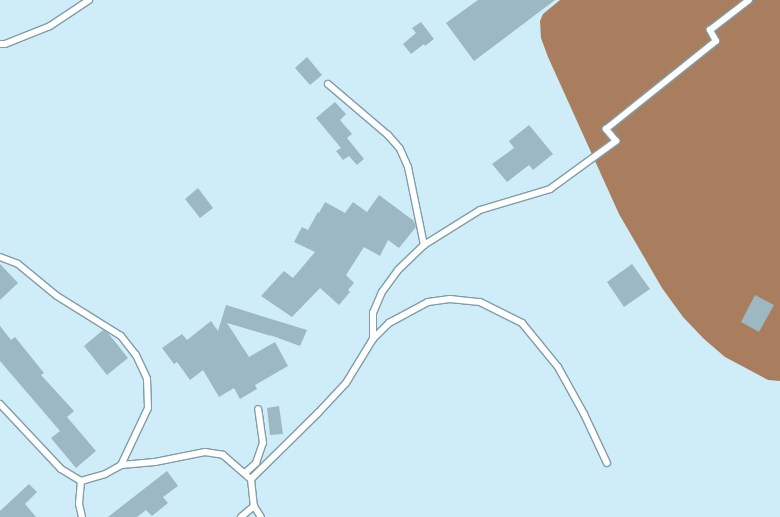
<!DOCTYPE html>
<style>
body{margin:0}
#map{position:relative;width:780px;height:517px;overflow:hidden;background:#cfedf8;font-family:"Sofia Sans Condensed",sans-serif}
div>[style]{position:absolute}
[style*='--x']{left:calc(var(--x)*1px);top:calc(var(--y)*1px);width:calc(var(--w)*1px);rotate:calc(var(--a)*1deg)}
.water>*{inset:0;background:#a97e5e}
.building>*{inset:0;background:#9bb8c3}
.roads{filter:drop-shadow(1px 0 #819da8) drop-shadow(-1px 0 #819da8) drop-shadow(0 1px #819da8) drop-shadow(0 -1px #819da8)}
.service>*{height:6px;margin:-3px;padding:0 3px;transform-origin:3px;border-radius:3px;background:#fff}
span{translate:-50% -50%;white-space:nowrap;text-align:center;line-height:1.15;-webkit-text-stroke:4px #cfedf8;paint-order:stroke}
</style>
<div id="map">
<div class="water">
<i style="clip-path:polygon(560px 0,780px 0,780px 381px,768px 380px,725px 357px,704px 339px,683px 317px,662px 288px,619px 214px,548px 57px,541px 38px,540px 21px,543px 14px)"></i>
</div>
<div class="building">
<i style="clip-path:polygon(478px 0,555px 0,474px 61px,446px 23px)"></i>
<i style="clip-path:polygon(421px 22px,434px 39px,425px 46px,424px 44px,411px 54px,403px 44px,416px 33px,412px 28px)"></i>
<i style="clip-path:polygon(307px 57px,322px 75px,310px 85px,295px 68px)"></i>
<i style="clip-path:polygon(335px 102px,346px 114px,340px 120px,352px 134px,347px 138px,364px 159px,357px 165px,349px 156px,343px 160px,336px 151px,341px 148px,316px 118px)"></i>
<i style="clip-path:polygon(529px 125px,553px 154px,533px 170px,529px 165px,507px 182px,492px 164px,514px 148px,509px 141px)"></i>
<i style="clip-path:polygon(198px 188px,213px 208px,200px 218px,185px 199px)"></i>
<i style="clip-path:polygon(379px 195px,414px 221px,416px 227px,399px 248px,388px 240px,380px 256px,364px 247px,346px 275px,354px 283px,348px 290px,350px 292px,339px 305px,320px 288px,292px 317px,261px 296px,284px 271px,293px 278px,315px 252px,294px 242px,302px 227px,308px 230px,318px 212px,319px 213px,325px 202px,345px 213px,353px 202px,367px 212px)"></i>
<i style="clip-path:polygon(0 264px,18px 283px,0 300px)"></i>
<i style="clip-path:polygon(632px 264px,650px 289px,624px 307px,607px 282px)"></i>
<i style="clip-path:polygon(755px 295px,774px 305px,759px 332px,741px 322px)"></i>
<i style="clip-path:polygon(226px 305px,307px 330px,300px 346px,270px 335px,271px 336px,227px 323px,249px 357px,275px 342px,288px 366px,255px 385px,257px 389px,240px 399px,234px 388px,219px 397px,203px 370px,190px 380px,177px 362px,174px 364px,162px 348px,182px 334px,187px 340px,211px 321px,218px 331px)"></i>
<i style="clip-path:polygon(0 326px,11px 340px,15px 337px,44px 373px,41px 375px,74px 411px,67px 417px,96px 451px,76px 468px,51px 438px,60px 431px,0 361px)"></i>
<i style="clip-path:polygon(103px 330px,108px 333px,128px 358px,107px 375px,84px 346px)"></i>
<i style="clip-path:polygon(279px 406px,283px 434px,270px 435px,267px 408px)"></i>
<i style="clip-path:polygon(167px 471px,178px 486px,163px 497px,168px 503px,152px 516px,146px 510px,137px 517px,108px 517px)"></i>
<i style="clip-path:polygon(29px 484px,37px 492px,25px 504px,36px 517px,0 517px,0 511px)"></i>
</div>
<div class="roads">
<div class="service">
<i style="--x:0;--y:44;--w:5;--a:0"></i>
<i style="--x:5;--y:44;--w:48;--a:-21.8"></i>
<i style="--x:50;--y:26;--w:47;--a:-33.7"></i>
<i style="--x:328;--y:84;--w:79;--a:40.4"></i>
<i style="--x:388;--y:135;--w:18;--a:49"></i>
<i style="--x:400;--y:149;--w:20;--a:66"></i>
<i style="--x:408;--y:167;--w:80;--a:78.4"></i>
<i style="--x:0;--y:257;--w:19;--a:21"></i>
<i style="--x:18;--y:264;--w:50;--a:39.4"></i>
<i style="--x:57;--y:296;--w:75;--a:32"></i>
<i style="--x:121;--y:336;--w:24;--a:52"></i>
<i style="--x:136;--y:355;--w:26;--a:65"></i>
<i style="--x:147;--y:379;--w:29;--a:88"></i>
<i style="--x:148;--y:408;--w:63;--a:115.3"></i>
<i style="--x:373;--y:339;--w:26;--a:-90"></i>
<i style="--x:373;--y:313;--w:23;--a:-67"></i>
<i style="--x:382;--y:292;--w:27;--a:-54"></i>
<i style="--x:398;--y:270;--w:36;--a:-44"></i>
<i style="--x:424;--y:245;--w:66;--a:-32"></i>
<i style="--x:480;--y:210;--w:73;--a:-16.7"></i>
<i style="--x:550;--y:189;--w:82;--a:-36"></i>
<i style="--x:616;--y:141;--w:16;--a:-130"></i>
<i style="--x:606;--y:129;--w:141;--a:-38.7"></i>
<i style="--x:716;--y:41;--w:13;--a:-119"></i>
<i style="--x:710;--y:30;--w:49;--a:-37.6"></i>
<i style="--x:0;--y:404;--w:89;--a:46.8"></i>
<i style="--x:61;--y:469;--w:23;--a:31"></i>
<i style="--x:81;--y:481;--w:25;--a:-16"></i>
<i style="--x:105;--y:474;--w:18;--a:-29"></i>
<i style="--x:121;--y:465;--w:34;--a:-5"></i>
<i style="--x:155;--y:462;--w:51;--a:-11.3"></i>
<i style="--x:205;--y:452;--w:18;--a:9"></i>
<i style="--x:223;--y:455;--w:37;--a:41"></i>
<i style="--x:251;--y:479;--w:27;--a:84"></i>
<i style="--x:254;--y:506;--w:13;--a:58"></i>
<i style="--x:245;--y:473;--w:15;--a:-42"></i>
<i style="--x:256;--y:463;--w:21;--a:-71"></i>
<i style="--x:263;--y:443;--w:34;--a:-98"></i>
<i style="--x:251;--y:479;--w:94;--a:-44.6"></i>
<i style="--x:318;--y:413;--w:41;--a:-47"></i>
<i style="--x:346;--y:383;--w:52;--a:-58.5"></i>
<i style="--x:373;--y:339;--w:23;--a:-45"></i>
<i style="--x:389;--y:323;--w:44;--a:-28.3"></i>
<i style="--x:428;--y:302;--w:22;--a:-8"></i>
<i style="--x:450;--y:299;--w:30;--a:6"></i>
<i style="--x:480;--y:302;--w:47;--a:26.6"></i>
<i style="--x:522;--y:323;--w:57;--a:50.7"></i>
<i style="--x:558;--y:367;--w:54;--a:61"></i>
<i style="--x:584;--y:414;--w:54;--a:64.9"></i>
<i style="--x:81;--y:481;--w:23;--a:95"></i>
<i style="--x:79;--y:504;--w:13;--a:77"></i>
<i style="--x:241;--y:517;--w:17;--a:-40"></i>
</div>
</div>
</div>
